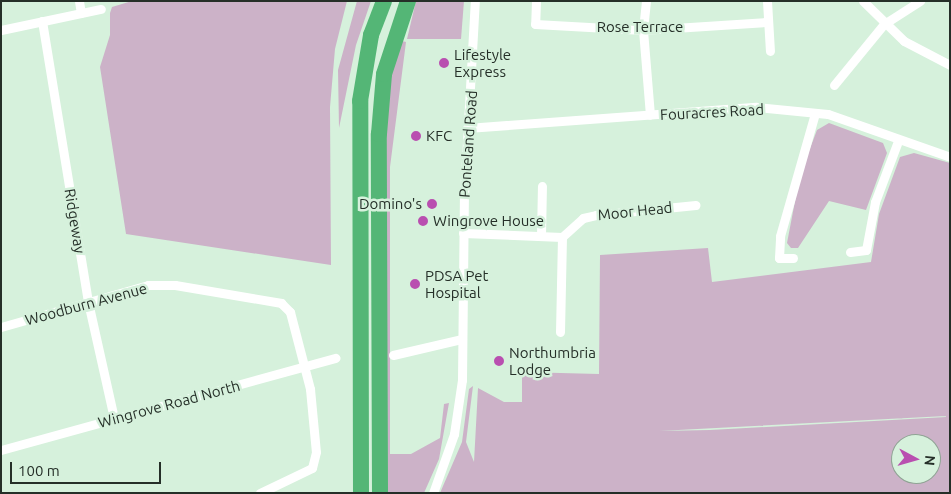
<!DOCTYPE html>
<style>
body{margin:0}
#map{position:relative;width:951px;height:494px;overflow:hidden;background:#d6f1dc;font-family:Ubuntu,sans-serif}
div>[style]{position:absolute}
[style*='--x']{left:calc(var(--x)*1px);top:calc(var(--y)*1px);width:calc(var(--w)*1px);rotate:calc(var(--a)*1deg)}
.green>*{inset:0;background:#ccb2c8}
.street>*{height:9px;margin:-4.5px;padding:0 4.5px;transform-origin:4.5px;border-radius:4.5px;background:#fff}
.highway>*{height:16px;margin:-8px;padding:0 8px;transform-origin:8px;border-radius:8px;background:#54b676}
.dots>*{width:14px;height:14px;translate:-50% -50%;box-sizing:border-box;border:2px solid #d6f1dc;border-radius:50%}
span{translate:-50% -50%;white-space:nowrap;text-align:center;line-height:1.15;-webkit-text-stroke:5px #d6f1dc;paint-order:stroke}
.street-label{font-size:15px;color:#252f28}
.poi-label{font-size:15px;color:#252f28}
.left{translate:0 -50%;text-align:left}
.right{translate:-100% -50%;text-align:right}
.frame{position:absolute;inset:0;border:2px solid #252f28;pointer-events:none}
.north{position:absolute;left:891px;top:434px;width:50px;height:50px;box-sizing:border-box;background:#d6f1dc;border:1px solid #8fa394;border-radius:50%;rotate:96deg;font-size:14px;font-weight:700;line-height:20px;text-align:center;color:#252f28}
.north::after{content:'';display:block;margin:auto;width:18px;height:22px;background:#b94fb0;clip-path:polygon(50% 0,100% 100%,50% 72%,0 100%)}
.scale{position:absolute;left:10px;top:462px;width:151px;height:22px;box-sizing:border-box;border:2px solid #252f28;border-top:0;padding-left:6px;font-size:15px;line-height:18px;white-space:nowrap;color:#252f28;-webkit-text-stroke:4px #d6f1dc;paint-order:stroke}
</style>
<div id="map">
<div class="green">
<i style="clip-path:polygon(132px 1px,347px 1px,335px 49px,330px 107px,331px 265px,126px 234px,100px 67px,110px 35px,110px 13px,112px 7px)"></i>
<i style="clip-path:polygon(357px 1px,371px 1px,356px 45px,339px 128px,338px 70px)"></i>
<i style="clip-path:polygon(416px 1px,464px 1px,461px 39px,407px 39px)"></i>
<i style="clip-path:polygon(402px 41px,406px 42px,390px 167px,390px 454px,411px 454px,440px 438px,444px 404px,449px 403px,439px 459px,424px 493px,385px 493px,385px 132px,392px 69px)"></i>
<i style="clip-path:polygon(829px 123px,883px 143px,887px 153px,866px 210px,829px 201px,798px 248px,791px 248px,787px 243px,800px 175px,817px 130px)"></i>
<i style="clip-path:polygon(evenodd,914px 153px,950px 163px,950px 493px,440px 493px,462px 442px,469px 389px,473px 386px,466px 442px,474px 462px,478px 388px,504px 402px,522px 402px,522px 372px,599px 374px,600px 255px,708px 248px,712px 282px,871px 262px,879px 214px,900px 157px,914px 153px,946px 417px,710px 430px,659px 431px,946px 416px,946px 417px,914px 153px,901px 444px,931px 444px,931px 474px,901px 474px,901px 444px)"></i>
</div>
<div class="street">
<i style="--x:79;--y:1;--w:12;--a:81"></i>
<i style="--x:536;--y:1;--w:23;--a:92"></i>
<i style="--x:535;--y:24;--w:108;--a:3.2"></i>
<i style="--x:643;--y:30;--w:125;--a:-3.7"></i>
<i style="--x:646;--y:1;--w:29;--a:96"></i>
<i style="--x:643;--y:30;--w:85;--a:85.3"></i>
<i style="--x:767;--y:1;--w:50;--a:86.6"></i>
<i style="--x:863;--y:1;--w:57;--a:44.3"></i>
<i style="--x:904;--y:41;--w:52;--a:27.6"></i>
<i style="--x:42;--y:21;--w:285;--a:80.7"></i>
<i style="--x:88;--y:302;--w:119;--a:77.4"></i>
<i style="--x:1;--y:30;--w:102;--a:-11.9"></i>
<i style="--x:834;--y:85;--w:79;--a:-50.7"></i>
<i style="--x:884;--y:24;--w:43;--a:-32.6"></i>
<i style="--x:467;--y:128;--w:290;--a:-4.2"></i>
<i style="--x:756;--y:107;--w:72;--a:5.6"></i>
<i style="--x:828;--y:114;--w:129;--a:19.4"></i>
<i style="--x:463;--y:233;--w:99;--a:2.3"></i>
<i style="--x:562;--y:237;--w:28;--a:-42"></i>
<i style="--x:583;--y:218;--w:13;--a:-13"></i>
<i style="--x:596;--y:215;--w:100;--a:-5.7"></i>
<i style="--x:541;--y:236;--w:50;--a:-88.9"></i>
<i style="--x:850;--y:252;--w:16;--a:-7"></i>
<i style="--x:866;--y:250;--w:49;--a:-79.4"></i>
<i style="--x:875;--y:202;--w:65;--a:-69.3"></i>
<i style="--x:793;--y:258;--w:14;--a:180"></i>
<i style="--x:779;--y:258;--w:22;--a:-87"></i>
<i style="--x:780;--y:236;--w:128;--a:-74.1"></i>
<i style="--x:1;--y:327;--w:153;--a:-15.9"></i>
<i style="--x:148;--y:285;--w:27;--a:0"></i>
<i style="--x:175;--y:285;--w:108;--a:9.6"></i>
<i style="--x:281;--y:303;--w:13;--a:45"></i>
<i style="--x:290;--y:312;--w:80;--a:75.4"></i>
<i style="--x:310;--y:389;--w:63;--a:84.6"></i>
<i style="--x:316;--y:452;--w:16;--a:104"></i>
<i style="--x:312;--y:468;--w:58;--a:154.3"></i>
<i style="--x:560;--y:332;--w:95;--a:-88.8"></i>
<i style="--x:393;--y:355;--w:71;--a:-13.1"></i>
<i style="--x:1;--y:450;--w:347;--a:-15.4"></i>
<i style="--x:433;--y:493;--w:63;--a:-70.4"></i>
<i style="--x:454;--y:434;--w:55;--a:-81.6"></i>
<i style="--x:462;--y:380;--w:185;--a:-89.4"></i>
<i style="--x:464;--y:195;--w:194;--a:-86.8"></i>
</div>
<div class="highway">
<i style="--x:361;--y:493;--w:392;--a:-90.1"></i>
<i style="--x:360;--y:101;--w:67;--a:-80.5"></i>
<i style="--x:371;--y:35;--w:36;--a:-69"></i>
<i style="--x:380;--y:493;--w:359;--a:-90.2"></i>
<i style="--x:379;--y:134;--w:60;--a:-85.2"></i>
<i style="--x:384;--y:74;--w:77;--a:-71.8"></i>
</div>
<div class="dots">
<i style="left:444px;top:63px;background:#b94fb0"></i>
<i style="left:416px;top:136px;background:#b94fb0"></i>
<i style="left:432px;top:204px;background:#b94fb0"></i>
<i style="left:423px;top:221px;background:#b94fb0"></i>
<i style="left:415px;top:284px;background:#b94fb0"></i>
<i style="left:499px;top:361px;background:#b94fb0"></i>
</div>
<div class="street-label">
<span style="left:640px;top:27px">Rose Terrace</span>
<span style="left:712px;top:112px;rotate:-3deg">Fouracres Road</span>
<span style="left:468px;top:144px;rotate:-86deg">Ponteland Road</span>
<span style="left:635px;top:211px;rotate:-6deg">Moor Head</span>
<span style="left:75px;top:221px;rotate:81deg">Ridgeway</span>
<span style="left:86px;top:304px;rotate:-15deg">Woodburn Avenue</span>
<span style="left:169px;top:404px;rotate:-15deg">Wingrove Road North</span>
</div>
<div class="poi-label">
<span class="left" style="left:454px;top:63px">Lifestyle<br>Express</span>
<span class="left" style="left:426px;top:136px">KFC</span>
<span class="right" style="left:422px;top:204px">Domino's</span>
<span class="left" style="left:433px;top:221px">Wingrove House</span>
<span class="left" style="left:425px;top:284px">PDSA Pet<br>Hospital</span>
<span class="left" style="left:509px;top:361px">Northumbria<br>Lodge</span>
</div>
<div class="frame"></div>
<div class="north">N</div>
<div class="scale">100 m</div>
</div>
